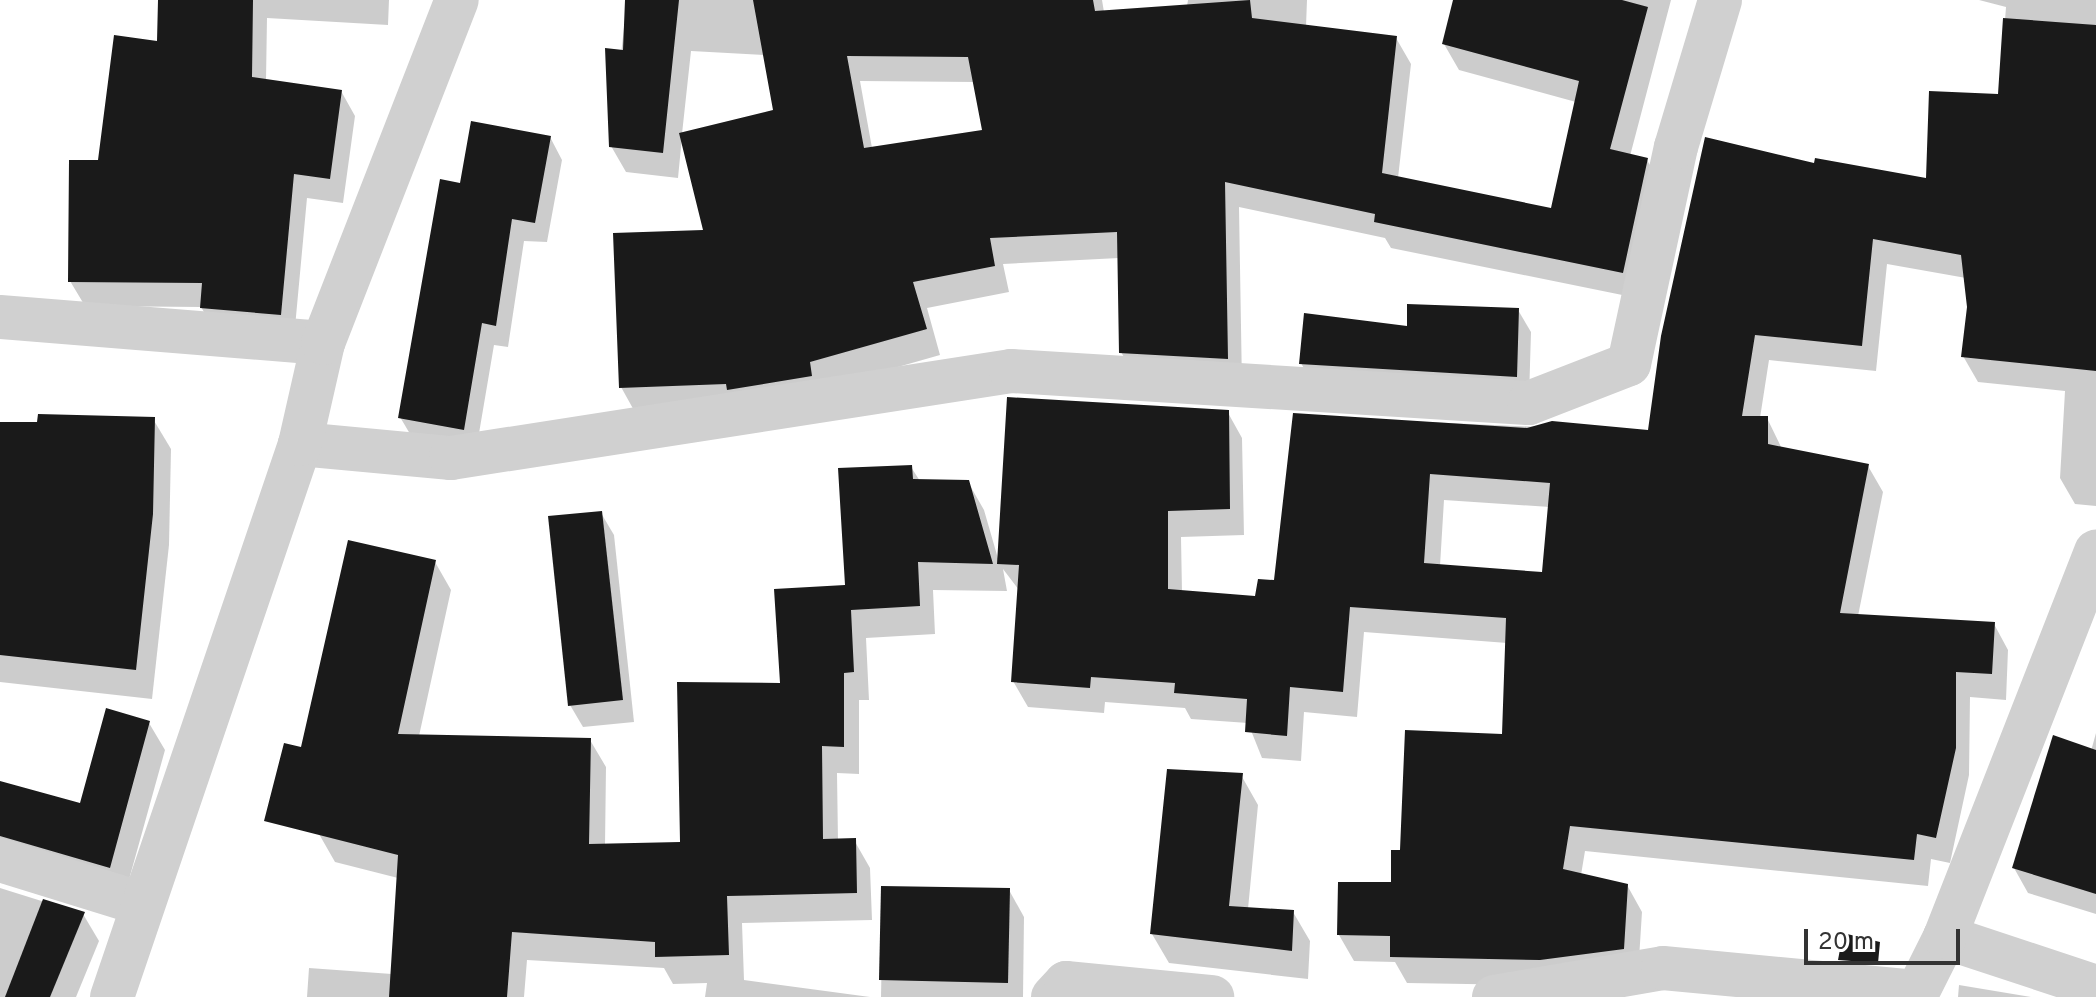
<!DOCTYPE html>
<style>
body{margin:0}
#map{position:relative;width:2096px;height:997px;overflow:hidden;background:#fff;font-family:Overpass,sans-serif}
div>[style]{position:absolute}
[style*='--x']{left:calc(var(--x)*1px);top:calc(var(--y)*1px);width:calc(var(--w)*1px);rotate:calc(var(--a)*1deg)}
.shadow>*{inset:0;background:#0003}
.building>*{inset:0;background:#1a1a1a}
.minor>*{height:44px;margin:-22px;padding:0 22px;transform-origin:22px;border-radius:22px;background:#d0d0d0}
span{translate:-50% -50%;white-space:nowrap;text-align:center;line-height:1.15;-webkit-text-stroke:8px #fff;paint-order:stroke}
.scale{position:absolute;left:1804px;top:929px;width:156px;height:36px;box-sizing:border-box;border:4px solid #333;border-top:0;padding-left:10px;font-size:24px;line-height:28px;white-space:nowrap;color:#333;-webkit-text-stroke:6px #fff;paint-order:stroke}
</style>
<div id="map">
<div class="shadow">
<i style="clip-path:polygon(160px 0,389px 0,388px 25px,267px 18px,266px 81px,341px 91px,355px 116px,343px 203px,307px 198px,294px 338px,216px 332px,201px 307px,85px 306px,70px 281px,99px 162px,159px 43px)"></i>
<i style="clip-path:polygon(evenodd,627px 0,1102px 0,1104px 12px,1187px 6px,1188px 0,1307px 0,1306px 27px,1396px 38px,1411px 64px,1398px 178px,1552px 210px,1576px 102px,1459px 70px,1444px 44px,1455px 0,1671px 0,1630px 156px,1647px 160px,1662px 186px,1637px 298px,1391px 248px,1385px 238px,1239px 207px,1242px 385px,1136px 378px,1121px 352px,1119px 258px,1003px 264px,1009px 292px,927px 308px,940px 355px,824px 388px,636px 414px,621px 387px,705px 232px,682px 137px,678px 178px,626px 172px,611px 146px,627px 0,691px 51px,765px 55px,776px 111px,682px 134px,691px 51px,627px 0,860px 81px,974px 82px,984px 132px,872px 148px,860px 81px)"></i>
<i style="clip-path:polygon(evenodd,1979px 0,2096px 0,2096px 506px,2075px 504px,2060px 478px,2065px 391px,1978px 382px,1963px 356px,1969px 307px,1966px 278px,1887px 264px,1876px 371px,1769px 360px,1760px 418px,1767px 418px,1782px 449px,1868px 466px,1883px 492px,1858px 616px,1994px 624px,2008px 650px,2006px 700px,1970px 697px,1969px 775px,1950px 863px,1931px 859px,1928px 886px,1585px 851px,1581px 875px,1627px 885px,1642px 912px,1638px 975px,1576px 986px,1407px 983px,1395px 962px,1354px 961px,1339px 935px,1393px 884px,1402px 852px,1504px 736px,1507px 643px,1364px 632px,1357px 717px,1304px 712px,1301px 761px,1262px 758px,1248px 723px,1191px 719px,1185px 708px,1105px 702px,1104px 713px,1028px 707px,1013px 681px,1019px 590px,1003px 569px,1007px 591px,933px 590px,935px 634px,866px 638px,869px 700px,859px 700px,859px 774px,837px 773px,838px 841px,854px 840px,870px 868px,872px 920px,742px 923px,744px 980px,870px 997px,705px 997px,707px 983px,673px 984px,664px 968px,527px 960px,524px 997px,307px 997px,309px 968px,392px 974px,398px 878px,335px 862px,319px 834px,435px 562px,451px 590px,419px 736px,590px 740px,606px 767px,605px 846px,682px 844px,847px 587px,911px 467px,920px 481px,968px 482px,984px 510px,999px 562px,1227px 411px,1242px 438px,1244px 535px,1181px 537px,1182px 592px,1257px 598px,1276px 582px,1295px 416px,1649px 432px,1815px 166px,1928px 181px,1999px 96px,2006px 7px,1979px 0,1444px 500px,1550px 507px,1544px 574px,1440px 566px,1444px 500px)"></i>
<i style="clip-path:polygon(550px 137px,562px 160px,547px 242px,524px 241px,508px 347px,494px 345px,476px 451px,413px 439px,400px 417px,461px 185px)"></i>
<i style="clip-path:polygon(1518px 310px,1531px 332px,1529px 398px,1313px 385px,1301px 363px,1409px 329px)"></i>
<i style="clip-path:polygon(153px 419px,171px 449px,169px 545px,152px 699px,0 682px,0 424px)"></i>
<i style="clip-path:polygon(601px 513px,614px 535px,634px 722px,583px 727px,570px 705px)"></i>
<i style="clip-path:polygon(149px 723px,165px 750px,125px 894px,0 868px,0 783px,81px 806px)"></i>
<i style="clip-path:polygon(2096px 733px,2096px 914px,2028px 893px,2014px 868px,2091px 751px)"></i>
<i style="clip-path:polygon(1241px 775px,1258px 805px,1248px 909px,1293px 912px,1310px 941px,1308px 979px,1169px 963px,1152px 934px)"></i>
<i style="clip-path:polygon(0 888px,83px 914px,99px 941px,76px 997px,0 997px)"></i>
<i style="clip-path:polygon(883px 888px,1009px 890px,1024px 917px,1023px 997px,881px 997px)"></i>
<i style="clip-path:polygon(1959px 985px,2031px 997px,1958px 997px)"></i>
</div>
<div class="building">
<i style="clip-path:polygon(158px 0,253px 0,252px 77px,342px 90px,330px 179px,294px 174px,281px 315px,200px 308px,202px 283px,68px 282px,69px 160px,98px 160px,114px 35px,157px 41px)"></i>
<i style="clip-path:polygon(625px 0,679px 0,663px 153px,609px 147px,605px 48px,623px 50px)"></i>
<i style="clip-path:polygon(evenodd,753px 0,1093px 0,1095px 11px,1250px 0,1252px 18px,1397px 36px,1382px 173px,1551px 208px,1579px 81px,1442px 44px,1453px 0,1622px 0,1648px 7px,1610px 149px,1648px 158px,1623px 273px,1374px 222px,1375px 214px,1225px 182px,1228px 359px,1119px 353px,1117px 232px,990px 238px,995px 266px,913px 282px,927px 329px,810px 362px,812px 376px,727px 390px,726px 384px,619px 388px,613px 233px,703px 230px,679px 133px,773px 110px,753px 0,847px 56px,968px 57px,982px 130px,864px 148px,847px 56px)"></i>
<i style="clip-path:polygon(evenodd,2003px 18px,2096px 25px,2096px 371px,1961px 357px,1967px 307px,1961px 255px,1873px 239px,1862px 346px,1755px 335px,1742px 416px,1768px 416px,1768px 444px,1869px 464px,1840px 613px,1995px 622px,1992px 674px,1956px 672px,1956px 748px,1936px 838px,1917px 834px,1914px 860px,1570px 826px,1563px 869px,1628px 884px,1624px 949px,1540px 960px,1390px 957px,1390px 936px,1337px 935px,1338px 882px,1391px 882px,1391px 850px,1400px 850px,1405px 730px,1502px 734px,1506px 618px,1350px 607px,1343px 692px,1290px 687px,1287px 736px,1245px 732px,1247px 699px,1174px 693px,1175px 683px,1091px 677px,1090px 688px,1011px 682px,1019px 565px,997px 564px,1007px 397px,1229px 410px,1230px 509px,1168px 511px,1168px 589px,1255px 596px,1258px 579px,1274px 580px,1293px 413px,1527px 428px,1552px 421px,1648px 430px,1661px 336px,1705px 137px,1814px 163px,1815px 158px,1926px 178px,1929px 91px,1998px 94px,2003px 18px,1430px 474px,1550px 483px,1542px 572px,1424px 563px,1430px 474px)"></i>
<i style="clip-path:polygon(471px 121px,551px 136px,535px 223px,512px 219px,496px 326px,482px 323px,464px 430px,398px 418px,440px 179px,460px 183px)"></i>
<i style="clip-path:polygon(1407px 304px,1519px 308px,1517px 377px,1299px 364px,1304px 313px,1407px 326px)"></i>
<i style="clip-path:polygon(38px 414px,155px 417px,153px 514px,136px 670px,0 655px,0 422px,37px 422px)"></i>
<i style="clip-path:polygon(912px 465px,913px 479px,969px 480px,993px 564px,918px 562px,920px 606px,851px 610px,854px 672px,844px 673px,844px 747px,822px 746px,823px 839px,856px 838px,857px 893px,727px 896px,729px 955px,655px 957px,655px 942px,512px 932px,507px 997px,389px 997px,398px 855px,264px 821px,284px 743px,301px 747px,348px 540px,436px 560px,398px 734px,591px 738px,589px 844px,680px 842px,677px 682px,780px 683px,774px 589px,845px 585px,838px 468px)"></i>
<i style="clip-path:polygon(602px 511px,623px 700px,568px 706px,548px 516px)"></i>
<i style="clip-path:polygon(106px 708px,150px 721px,110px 868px,0 836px,0 781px,80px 803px)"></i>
<i style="clip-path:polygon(2053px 735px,2096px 750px,2096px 894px,2012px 868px)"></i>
<i style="clip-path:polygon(1167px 769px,1243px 773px,1229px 906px,1294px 910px,1292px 951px,1150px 934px)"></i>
<i style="clip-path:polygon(881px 886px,1010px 888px,1008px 983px,879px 980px)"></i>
<i style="clip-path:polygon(43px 899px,85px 912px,50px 997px,5px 997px)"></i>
<i style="clip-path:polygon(1843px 933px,1880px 942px,1878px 963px,1838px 960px)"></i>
</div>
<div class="minor">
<i style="--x:0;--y:317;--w:324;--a:4.6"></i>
<i style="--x:300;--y:444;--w:152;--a:5.3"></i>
<i style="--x:451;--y:458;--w:567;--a:-8.83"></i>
<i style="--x:1011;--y:371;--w:519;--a:3.54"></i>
<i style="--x:1529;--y:403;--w:107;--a:-21.3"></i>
<i style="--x:1629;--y:364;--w:222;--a:-77.8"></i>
<i style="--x:1676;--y:147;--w:153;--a:-73.3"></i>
<i style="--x:0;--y:860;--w:149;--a:17.2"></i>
<i style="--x:1945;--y:937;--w:159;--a:18.3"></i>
<i style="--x:112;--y:997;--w:584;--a:-71.22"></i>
<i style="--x:300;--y:444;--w:104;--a:-77.2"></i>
<i style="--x:323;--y:343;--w:368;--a:-68.7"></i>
<i style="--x:1053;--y:997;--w:19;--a:-47"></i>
<i style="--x:1066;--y:983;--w:147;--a:5.5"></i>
<i style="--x:1494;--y:997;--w:171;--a:-9.7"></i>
<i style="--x:1663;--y:968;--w:254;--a:5.4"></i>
<i style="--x:1915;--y:997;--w:67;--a:-63.4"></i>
<i style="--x:1945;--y:937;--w:414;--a:-68.6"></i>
</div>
<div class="scale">20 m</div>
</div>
